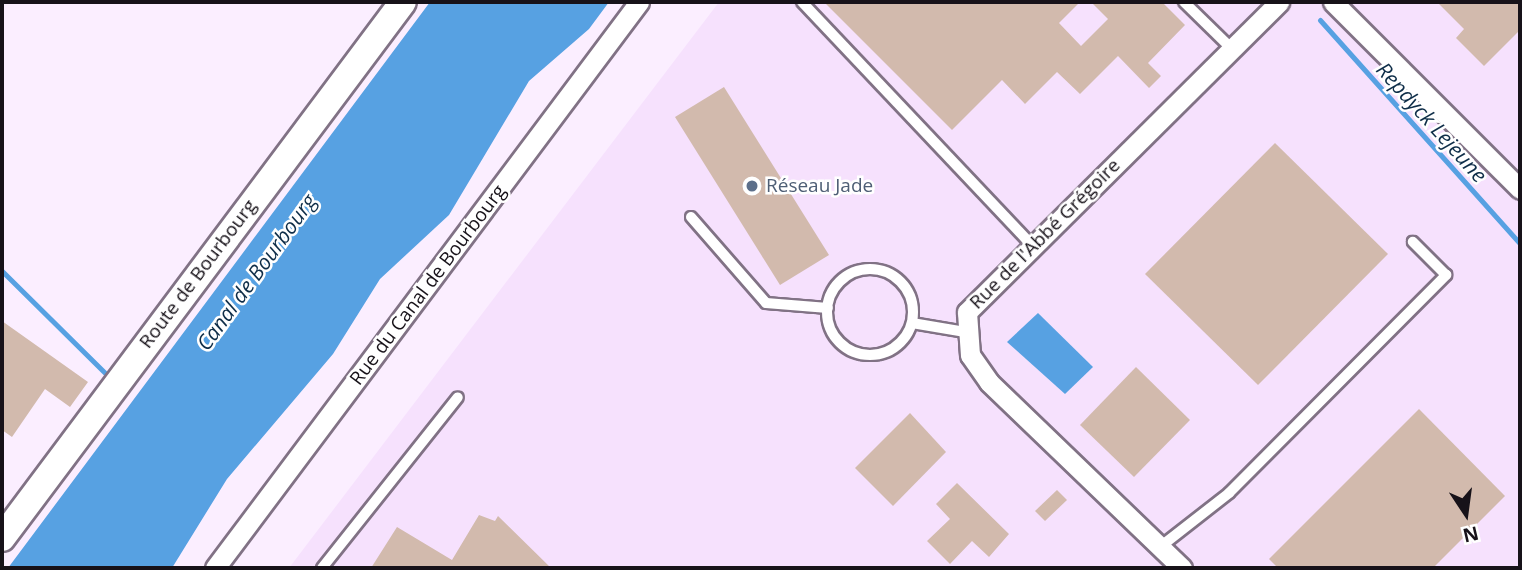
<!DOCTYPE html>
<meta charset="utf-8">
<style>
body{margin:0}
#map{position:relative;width:1522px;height:570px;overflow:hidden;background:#fbeeff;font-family:"Open Sans",sans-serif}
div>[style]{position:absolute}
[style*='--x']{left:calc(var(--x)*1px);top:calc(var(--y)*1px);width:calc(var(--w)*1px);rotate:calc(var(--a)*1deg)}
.built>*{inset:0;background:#f6e1fd}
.water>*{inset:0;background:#57a1e2}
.stream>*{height:5px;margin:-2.5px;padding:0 2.5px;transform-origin:2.5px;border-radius:2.5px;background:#57a1e2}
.building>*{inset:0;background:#d2baad}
.roads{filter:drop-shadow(2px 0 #817285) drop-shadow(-2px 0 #817285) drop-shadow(0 2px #817285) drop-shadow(0 -2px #817285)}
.lane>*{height:10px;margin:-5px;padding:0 5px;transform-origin:5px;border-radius:5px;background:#fff}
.lane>.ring{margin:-5px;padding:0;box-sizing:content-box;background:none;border:10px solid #fff;border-radius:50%}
.street>*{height:19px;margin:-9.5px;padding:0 9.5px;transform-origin:9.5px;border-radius:9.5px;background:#fff}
.secondary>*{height:26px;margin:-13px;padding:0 13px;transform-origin:13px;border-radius:13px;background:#fff}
.dots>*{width:19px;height:19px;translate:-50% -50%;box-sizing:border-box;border:4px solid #fff;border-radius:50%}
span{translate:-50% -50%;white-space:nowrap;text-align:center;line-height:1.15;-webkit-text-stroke:5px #fff;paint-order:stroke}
.service-label{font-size:19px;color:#4e5e75}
.left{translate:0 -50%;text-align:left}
.street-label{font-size:19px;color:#171219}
.water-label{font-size:21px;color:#0e2d48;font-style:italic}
.frame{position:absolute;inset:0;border:4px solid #171219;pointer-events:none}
.north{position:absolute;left:1431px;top:479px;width:70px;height:70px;-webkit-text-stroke:5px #fff;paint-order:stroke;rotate:167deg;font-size:19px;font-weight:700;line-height:28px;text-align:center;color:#171219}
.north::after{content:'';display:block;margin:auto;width:24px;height:32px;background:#171219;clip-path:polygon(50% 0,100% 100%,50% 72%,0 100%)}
</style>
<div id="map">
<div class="built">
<i style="clip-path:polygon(719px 2px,1520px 2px,1520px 568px,289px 568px)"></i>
</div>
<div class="water">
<i style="clip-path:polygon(430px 2px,609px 2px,589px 29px,529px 81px,449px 215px,380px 279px,333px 354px,227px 479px,172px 568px,8px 568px)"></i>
<i style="clip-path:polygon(1038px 313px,1093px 367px,1065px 394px,1007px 342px)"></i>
</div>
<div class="stream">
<i style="--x:1320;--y:20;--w:300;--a:48.2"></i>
<i style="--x:2;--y:271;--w:145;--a:44.7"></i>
</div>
<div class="building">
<i style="clip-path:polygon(824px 2px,1080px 2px,1059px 23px,1081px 46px,1108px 19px,1091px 2px,1162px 2px,1185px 25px,1148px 63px,1161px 76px,1149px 88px,1118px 56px,1080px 94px,1057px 72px,1025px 104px,1002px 80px,952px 130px)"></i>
<i style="clip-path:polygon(1437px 2px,1520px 2px,1520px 30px,1484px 66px,1456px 38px,1464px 29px)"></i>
<i style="clip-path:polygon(724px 87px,829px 255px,780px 285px,675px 117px)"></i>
<i style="clip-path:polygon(1275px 143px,1388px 254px,1258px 385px,1145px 274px)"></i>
<i style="clip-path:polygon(2px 321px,88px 382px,70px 407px,45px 389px,12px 437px,2px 430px)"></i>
<i style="clip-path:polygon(1136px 367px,1190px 420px,1134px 477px,1080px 425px)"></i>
<i style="clip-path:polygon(1419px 409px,1505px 496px,1433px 568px,1278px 568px,1269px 559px)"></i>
<i style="clip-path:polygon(910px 413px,946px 452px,893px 506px,855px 468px)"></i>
<i style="clip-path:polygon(957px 483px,1009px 534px,989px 557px,972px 541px,950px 564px,927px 541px,950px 519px,936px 504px)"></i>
<i style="clip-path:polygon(1057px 490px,1067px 500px,1045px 521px,1035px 511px)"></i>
<i style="clip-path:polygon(479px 515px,495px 521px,498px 516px,551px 568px,371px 568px,397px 527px,452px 560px)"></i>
</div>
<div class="roads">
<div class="lane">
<i style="--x:802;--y:2;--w:336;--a:46.6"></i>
<i style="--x:1184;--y:2;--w:66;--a:44.4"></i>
<i style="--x:691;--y:217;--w:114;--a:48.9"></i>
<i style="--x:766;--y:303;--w:62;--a:4.6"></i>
<i class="ring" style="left:827px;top:269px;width:76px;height:76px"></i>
<i style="--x:912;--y:323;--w:54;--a:9.6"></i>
<i style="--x:1160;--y:547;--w:88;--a:-38"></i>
<i style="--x:1229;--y:493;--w:308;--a:-45.1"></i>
<i style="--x:1446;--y:275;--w:47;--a:-135"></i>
<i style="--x:322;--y:568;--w:218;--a:-51.5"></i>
</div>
<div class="street">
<i style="--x:1333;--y:2;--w:264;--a:45"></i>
<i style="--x:215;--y:568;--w:707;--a:-53.16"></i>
<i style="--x:1182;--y:568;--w:268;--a:-136.1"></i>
<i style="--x:989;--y:382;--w:33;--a:-125"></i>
<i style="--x:970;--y:355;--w:43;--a:-94"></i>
<i style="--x:967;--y:312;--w:440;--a:-44.8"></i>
</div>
<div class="secondary">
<i style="--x:2;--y:538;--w:669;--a:-53.2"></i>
</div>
</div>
<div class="dots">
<i style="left:752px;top:186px;background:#5c6f8a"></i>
</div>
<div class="service-label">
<span class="left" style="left:766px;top:186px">Réseau Jade</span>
</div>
<div class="street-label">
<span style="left:1045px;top:234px;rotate:-45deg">Rue de l'Abbé Grégoire</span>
<span style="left:198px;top:274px;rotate:-53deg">Route de Bourbourg</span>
<span style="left:428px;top:285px;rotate:-53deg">Rue du Canal de Bourbourg</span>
</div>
<div class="water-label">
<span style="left:1432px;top:122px;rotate:48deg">Repdyck Lejeune</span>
<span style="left:256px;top:272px;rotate:-54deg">Canal de Bourbourg</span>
</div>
<div class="frame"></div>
<div class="north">N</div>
</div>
